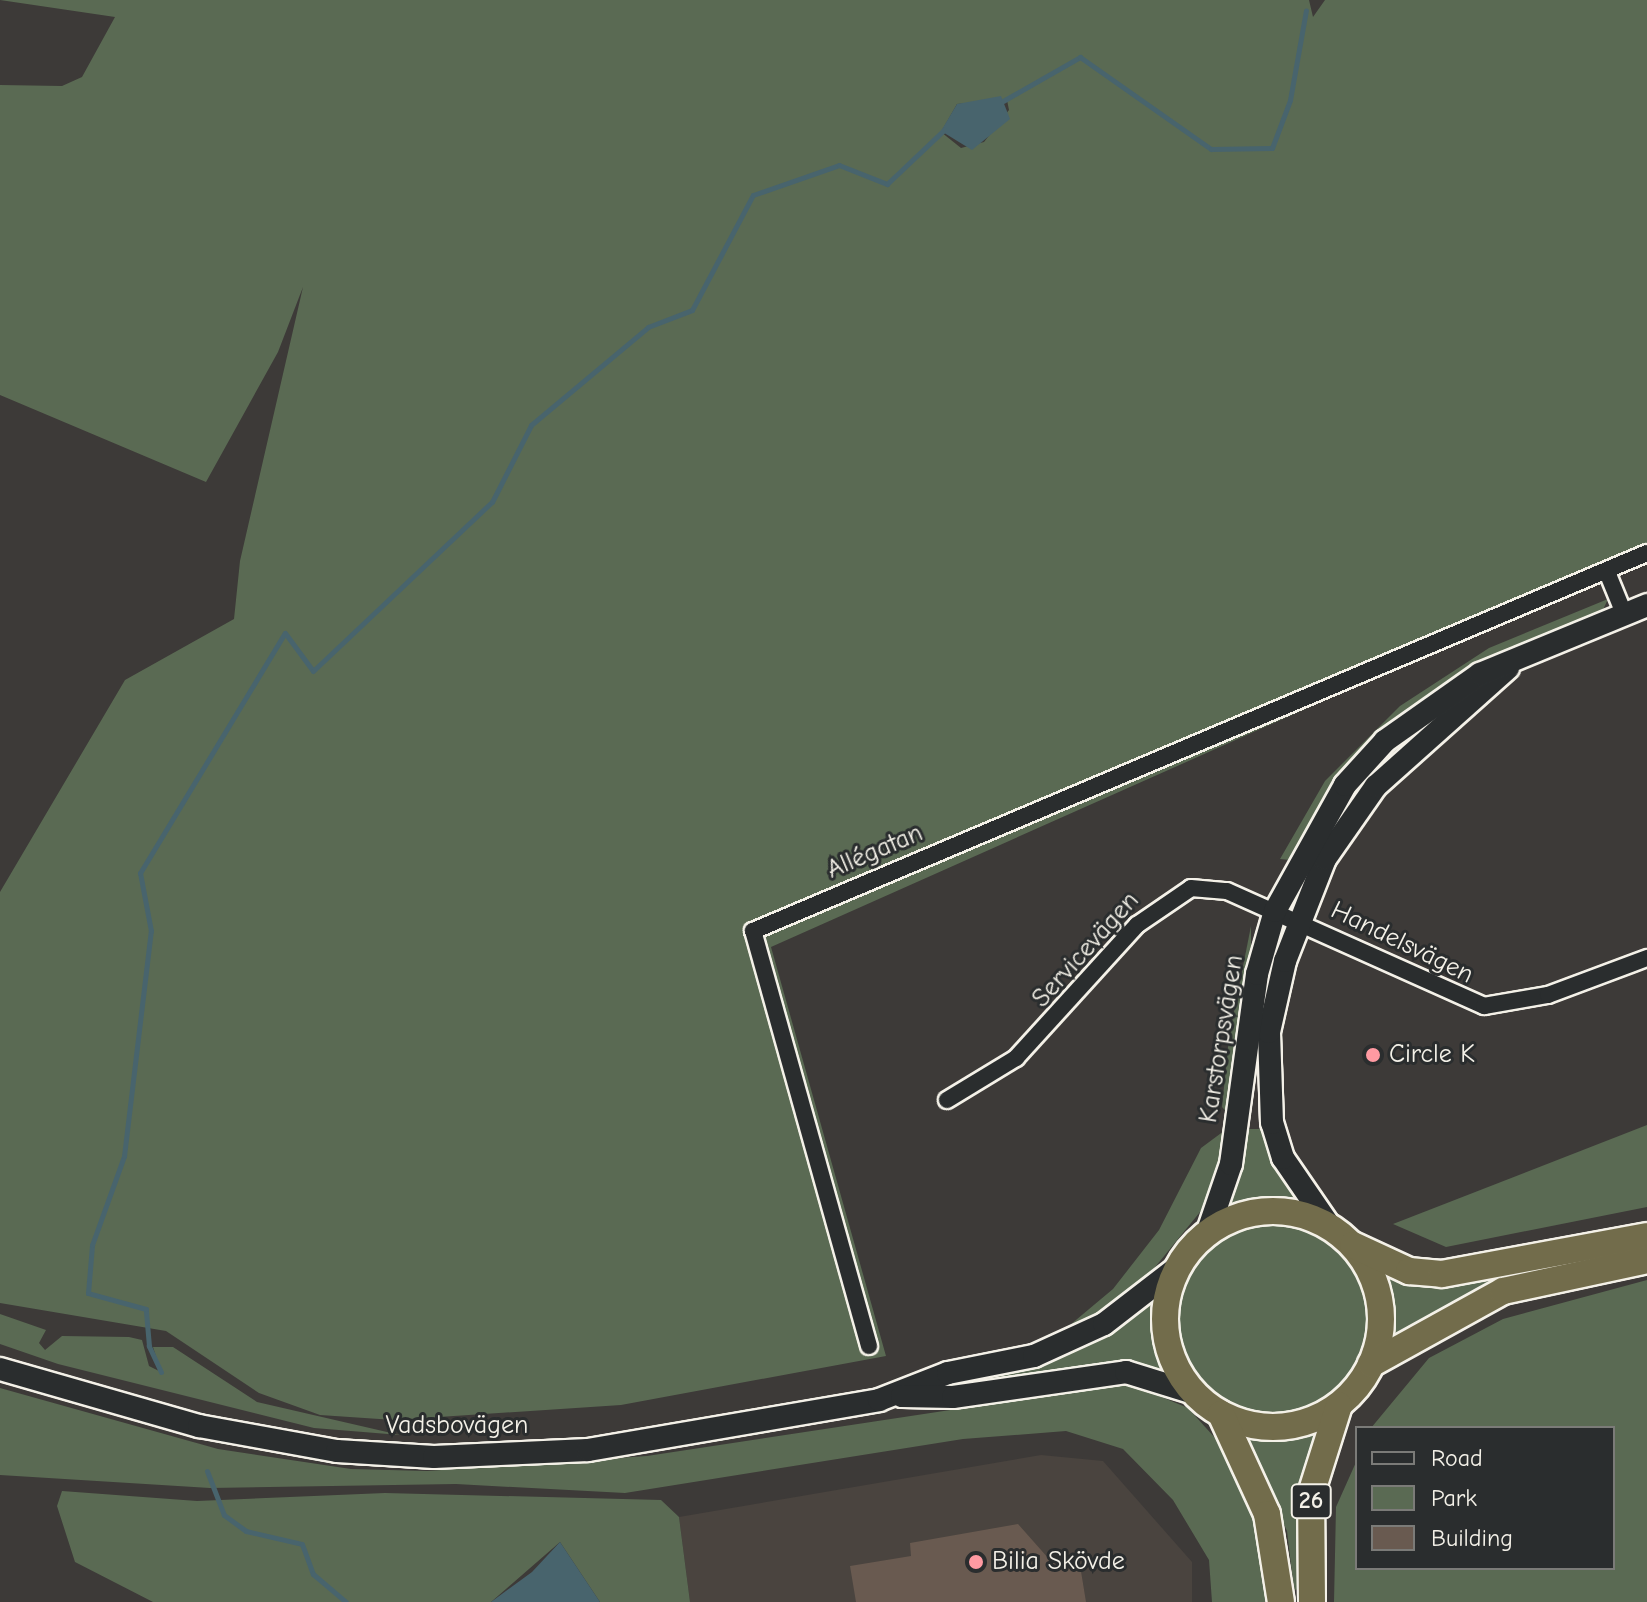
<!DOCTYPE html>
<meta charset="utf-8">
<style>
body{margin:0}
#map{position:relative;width:1647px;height:1602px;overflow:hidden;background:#3d3a38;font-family:"Comic Neue",sans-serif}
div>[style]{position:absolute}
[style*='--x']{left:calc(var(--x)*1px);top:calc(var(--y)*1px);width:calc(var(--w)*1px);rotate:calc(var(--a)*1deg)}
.built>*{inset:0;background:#4a443f}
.green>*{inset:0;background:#5a6a53}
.round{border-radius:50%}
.water>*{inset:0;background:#48646d}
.stream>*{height:5px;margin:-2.5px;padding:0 2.5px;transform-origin:2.5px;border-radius:2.5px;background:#48646d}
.building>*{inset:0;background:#695a50}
.roads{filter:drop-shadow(2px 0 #f4f1e8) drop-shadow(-2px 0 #f4f1e8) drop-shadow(0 2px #f4f1e8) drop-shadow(0 -2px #f4f1e8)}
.minor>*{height:16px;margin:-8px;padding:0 8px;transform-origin:8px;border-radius:8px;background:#2a2d2e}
.secondary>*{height:22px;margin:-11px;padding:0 11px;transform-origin:11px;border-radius:11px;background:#2a2d2e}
.trunk>*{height:26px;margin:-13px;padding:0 13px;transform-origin:13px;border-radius:13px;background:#726c4b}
.trunk>.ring{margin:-13px;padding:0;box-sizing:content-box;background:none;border:26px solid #726c4b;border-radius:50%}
.dots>*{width:22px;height:22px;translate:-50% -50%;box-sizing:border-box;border:4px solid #2a2d2e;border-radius:50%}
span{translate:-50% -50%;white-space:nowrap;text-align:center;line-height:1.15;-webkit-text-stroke:6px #2a2d2e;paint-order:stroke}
.shield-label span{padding:2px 6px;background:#2a2d2e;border:2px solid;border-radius:6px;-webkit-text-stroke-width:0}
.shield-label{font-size:24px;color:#f4f1e8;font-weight:700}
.street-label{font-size:26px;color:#f4f1e8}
.poi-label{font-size:26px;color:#f4f1e8}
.left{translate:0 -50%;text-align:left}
.legend{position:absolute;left:1355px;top:1426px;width:260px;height:144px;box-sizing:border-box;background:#2a2d2e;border:2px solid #7b7b78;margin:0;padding:10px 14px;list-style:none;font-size:24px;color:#f4f1e8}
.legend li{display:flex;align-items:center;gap:16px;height:40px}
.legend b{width:40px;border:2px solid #7b7b78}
</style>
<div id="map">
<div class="built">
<i style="clip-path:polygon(1041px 1455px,1103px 1461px,1192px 1562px,1192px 1602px,690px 1602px,679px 1517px)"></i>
</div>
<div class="green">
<i style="clip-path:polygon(evenodd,0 0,1309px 0,1313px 17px,1325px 0,1647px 0,1647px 544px,1407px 647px,1413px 661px,771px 947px,886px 1356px,621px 1405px,394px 1420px,320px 1415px,259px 1393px,166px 1331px,0 1303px,0 892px,125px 680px,234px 619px,240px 561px,303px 287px,278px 352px,206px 482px,0 395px,0 85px,62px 86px,82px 77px,115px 17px,0 0,1007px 100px,1009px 110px,984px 142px,961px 148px,941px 132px,957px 104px,1007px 100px)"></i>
<i style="clip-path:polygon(1608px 599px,1601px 614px,1504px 655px,1338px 784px,1290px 860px,1280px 859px,1325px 781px,1400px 706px,1489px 648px)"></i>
<i style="clip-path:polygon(1251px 926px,1251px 954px,1230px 1116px,1222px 1107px,1229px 1037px)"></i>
<i style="clip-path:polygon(1647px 1125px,1647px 1207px,1446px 1247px,1393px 1224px)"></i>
<i style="clip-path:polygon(1228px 1128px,1209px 1201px,1147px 1277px,1094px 1319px,1028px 1346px,1070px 1325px,1113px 1289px,1159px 1230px,1201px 1148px)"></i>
<i style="clip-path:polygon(1243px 1129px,1266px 1129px,1298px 1207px,1223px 1212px)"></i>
<i class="round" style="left:1175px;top:1221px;width:198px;height:198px"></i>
<i style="clip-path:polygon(1545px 1267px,1545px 1272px,1386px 1346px,1385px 1273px)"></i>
<i style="clip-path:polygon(1647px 1280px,1647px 1602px,1334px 1602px,1336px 1507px,1357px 1460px,1357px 1568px,1613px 1568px,1613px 1428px,1371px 1428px,1429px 1358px,1503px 1319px)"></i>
<i style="clip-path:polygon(1159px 1289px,1167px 1370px,1113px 1361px,950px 1387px)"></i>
<i style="clip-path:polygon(0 1314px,46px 1330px,39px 1343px,45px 1350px,62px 1336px,129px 1337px,142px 1340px,149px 1366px,161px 1372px,153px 1347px,173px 1347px,257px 1402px,400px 1435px,314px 1428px,58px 1364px,0 1344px)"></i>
<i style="clip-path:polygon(1128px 1383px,1188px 1408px,1225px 1449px,1256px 1517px,1267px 1602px,1212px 1602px,1209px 1560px,1173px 1500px,1123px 1449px,1066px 1431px,963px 1439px,625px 1493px,456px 1484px,210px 1488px,0 1475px,0 1388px,218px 1449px,351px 1469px,427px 1471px,647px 1456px)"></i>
<i style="clip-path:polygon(1317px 1425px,1303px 1475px,1301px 1589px,1294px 1590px,1287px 1531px,1243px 1435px)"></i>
<i style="clip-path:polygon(62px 1491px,197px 1501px,385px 1493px,661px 1500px,679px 1517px,690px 1602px,600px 1602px,560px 1542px,491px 1602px,153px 1602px,75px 1562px,57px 1506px)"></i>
</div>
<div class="water">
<i style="clip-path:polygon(1001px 96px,1010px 119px,972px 150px,941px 131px,957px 104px)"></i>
<i style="clip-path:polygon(560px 1542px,600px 1602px,491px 1602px,532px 1572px)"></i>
</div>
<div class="stream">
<i style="--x:1003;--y:101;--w:89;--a:-29.7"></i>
<i style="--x:1080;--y:57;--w:160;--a:35.1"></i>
<i style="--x:1211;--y:149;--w:61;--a:-0.9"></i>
<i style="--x:1272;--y:148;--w:51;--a:-69.4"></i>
<i style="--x:1290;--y:100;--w:91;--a:-79.9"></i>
<i style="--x:161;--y:1372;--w:29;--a:-115"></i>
<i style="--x:149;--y:1346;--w:37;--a:-95"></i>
<i style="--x:146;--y:1309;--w:60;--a:-164.6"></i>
<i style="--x:88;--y:1293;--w:48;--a:-85.2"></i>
<i style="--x:92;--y:1245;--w:95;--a:-70.2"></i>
<i style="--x:124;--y:1156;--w:227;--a:-83.2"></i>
<i style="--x:151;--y:931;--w:59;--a:-100.7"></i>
<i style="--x:140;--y:873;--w:280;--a:-58.9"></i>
<i style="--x:285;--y:633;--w:47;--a:53.6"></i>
<i style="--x:313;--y:671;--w:246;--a:-43.4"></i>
<i style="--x:492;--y:502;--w:86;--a:-63.1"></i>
<i style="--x:531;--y:425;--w:153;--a:-39.9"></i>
<i style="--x:648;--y:327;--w:47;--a:-21.1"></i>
<i style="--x:692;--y:310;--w:130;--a:-62.1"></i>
<i style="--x:753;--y:195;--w:91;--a:-19.2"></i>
<i style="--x:839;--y:165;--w:52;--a:21.6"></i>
<i style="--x:887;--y:184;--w:79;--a:-43.5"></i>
<i style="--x:207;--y:1471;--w:47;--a:68.9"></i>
<i style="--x:224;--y:1515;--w:27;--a:36"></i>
<i style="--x:246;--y:1531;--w:57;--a:13.1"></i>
<i style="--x:302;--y:1544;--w:32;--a:70"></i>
<i style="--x:313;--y:1574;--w:43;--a:40.3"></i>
</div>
<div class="building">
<i style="clip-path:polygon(1018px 1524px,1049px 1559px,1078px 1553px,1086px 1602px,856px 1602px,850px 1566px,911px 1556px,910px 1543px)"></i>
</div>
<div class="roads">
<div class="minor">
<i style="--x:1607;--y:572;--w:48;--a:67.8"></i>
<i style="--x:947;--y:1100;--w:81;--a:-31.3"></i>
<i style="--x:1016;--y:1058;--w:180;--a:-47.7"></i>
<i style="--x:1137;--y:925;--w:65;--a:-34.4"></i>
<i style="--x:1191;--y:888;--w:36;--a:5"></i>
<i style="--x:1227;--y:891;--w:282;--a:24.1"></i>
<i style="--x:1484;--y:1006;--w:65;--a:-9.8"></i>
<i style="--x:1548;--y:995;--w:106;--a:-20.5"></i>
<i style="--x:869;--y:1346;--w:431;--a:-105.6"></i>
<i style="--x:753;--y:931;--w:971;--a:-22.92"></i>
</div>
<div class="secondary">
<i style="--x:1331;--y:1228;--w:85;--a:-124.4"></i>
<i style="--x:1283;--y:1158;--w:37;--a:-107"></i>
<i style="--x:1272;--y:1123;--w:91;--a:-91.9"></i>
<i style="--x:1269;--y:1032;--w:73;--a:-77.3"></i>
<i style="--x:1285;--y:961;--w:110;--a:-68.6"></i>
<i style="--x:1325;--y:859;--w:89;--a:-55.1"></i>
<i style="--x:1376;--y:786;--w:177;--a:-41.8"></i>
<i style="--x:1207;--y:1234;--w:74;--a:-71.1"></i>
<i style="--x:1231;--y:1164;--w:192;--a:-82.2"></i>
<i style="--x:1257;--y:974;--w:66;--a:-74.1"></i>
<i style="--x:1275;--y:911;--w:144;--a:-60.9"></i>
<i style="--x:1345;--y:785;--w:59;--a:-47.7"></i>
<i style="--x:1385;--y:741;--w:116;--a:-35.2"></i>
<i style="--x:1480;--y:674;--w:181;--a:-22.4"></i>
<i style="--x:0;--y:1369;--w:207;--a:16"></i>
<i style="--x:199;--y:1426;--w:140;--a:10.3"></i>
<i style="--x:337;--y:1451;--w:97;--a:3.5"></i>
<i style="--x:434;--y:1457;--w:154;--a:-2.6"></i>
<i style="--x:588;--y:1450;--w:295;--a:-9.7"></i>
<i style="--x:879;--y:1400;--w:74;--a:-21.4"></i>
<i style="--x:948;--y:1373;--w:88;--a:-11.2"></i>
<i style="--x:1034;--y:1356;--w:77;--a:-24.6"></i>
<i style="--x:1104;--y:1324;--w:95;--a:-37.7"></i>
<i style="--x:902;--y:1396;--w:51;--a:1.1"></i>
<i style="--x:953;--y:1397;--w:175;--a:-8.2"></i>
<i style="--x:1126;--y:1372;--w:71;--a:17.2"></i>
</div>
<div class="trunk">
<i class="ring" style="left:1165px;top:1211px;width:190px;height:190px"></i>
<i style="--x:1353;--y:1245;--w:62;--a:24.9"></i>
<i style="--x:1409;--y:1271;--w:33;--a:5"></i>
<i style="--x:1442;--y:1274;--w:208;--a:-10.5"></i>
<i style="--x:1371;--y:1364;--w:151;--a:-28.9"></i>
<i style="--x:1503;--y:1291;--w:147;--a:-12.1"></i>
<i style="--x:1221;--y:1414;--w:110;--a:65.3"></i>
<i style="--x:1267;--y:1514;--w:89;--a:81"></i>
<i style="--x:1312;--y:1602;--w:108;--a:-90.5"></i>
<i style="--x:1311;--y:1494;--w:93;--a:-72.5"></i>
</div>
</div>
<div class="dots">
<i style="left:1373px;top:1055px;background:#ff9aa2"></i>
<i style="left:976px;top:1562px;background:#ff9aa2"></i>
</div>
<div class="shield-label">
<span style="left:1311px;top:1501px">26</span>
</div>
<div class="street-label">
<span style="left:875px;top:852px;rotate:-23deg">Allégatan</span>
<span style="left:1402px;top:943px;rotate:26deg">Handelsvägen</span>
<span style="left:1086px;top:950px;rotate:-48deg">Servicevägen</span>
<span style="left:1222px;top:1039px;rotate:-81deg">Karstorpsvägen</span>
<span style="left:457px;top:1426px">Vadsbovägen</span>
</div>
<div class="poi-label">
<span class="left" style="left:1389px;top:1055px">Circle K</span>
<span class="left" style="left:992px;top:1562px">Bilia Skövde</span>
</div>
<ul class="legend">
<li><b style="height:10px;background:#2a2d2e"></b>Road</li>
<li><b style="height:22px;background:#5a6a53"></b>Park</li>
<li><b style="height:22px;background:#695a50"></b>Building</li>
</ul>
</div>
